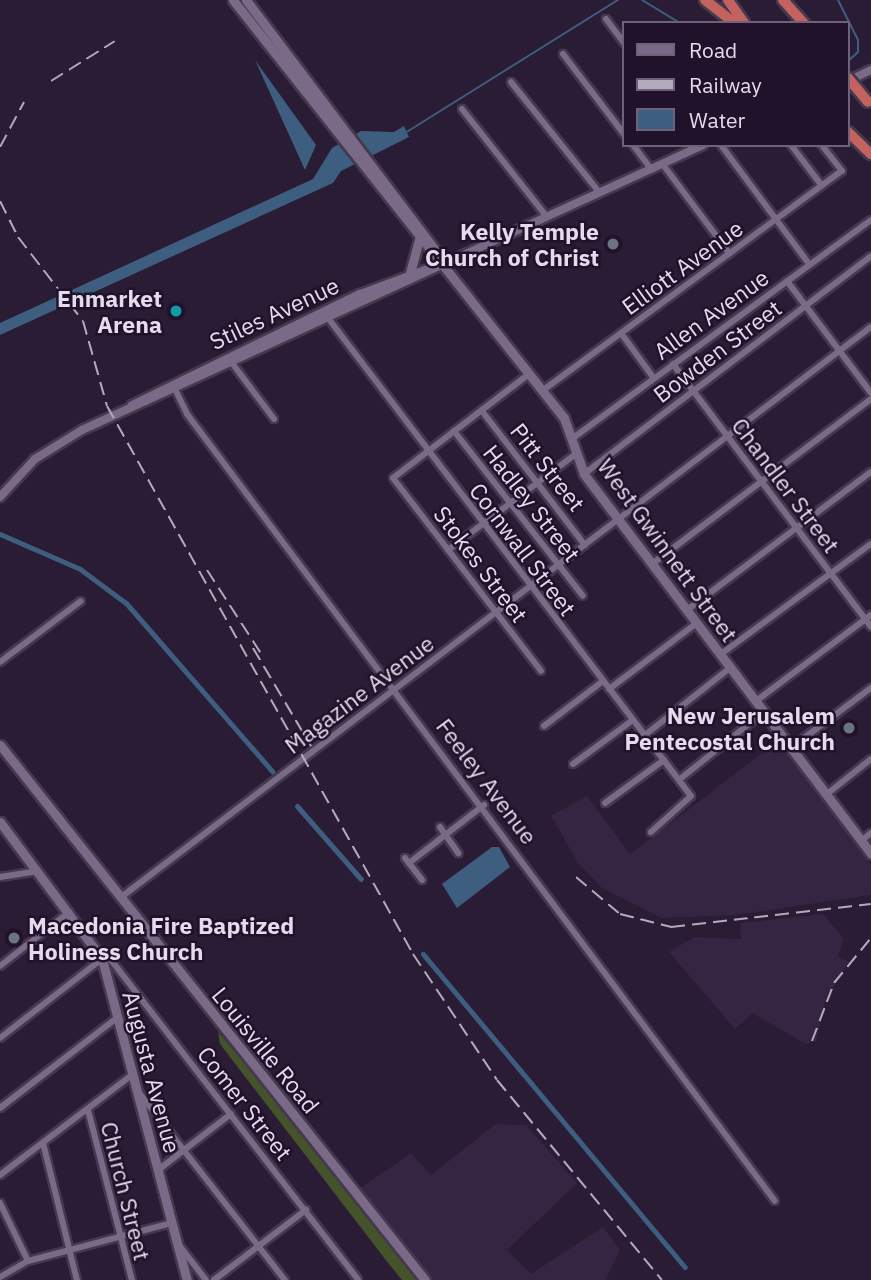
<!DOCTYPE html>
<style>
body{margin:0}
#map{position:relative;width:871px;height:1280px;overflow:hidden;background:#2a1c35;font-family:"IBM Plex Sans",sans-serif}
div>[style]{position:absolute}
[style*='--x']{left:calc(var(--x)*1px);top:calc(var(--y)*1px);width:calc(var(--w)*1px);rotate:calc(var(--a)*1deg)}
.built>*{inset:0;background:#352442}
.forest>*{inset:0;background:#44532a}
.water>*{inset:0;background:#3d5e7e}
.stream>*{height:2px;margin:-1px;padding:0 1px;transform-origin:1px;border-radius:1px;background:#3d5e7e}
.canal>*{height:5px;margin:-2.5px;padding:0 2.5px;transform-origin:2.5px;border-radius:2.5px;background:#3d5e7e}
.roads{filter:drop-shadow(2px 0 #44394e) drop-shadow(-2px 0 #44394e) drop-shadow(0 2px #44394e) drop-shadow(0 -2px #44394e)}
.minor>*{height:6px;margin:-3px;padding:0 3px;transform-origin:3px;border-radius:3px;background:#7a6a87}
.tertiary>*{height:8px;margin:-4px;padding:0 4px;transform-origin:4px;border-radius:4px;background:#7a6a87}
.secondary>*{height:9px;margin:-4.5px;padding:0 4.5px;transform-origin:4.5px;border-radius:4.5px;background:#7a6a87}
.motorway>*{height:10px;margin:-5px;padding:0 5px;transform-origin:5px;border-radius:5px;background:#c3625e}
.rail>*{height:2px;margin-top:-1px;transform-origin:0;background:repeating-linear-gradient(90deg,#b4aabd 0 14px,transparent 0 21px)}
.bridges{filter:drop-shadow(2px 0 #44394e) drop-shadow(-2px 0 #44394e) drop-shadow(0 2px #44394e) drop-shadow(0 -2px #44394e)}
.motorway-bridge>*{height:10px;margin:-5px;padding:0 5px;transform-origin:5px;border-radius:5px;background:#c3625e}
.dots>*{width:19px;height:19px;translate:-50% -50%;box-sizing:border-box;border:4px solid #20122b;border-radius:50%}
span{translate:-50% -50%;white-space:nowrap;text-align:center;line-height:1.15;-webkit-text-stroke:5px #20122b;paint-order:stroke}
.poi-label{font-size:23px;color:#e4dbec;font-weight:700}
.right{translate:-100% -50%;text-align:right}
.left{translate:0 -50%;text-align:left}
.street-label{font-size:23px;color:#e4dbec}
.legend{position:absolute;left:622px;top:21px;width:228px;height:126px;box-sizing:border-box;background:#20122b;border:2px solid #6e6278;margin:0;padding:9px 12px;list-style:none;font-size:21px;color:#e4dbec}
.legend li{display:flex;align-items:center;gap:14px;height:35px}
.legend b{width:35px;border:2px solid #6e6278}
</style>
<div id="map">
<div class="built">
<i style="clip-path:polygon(778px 741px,871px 865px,871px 895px,736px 915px,662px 918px,602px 888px,578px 863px,551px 816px,587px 796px,630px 854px)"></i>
<i style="clip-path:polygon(823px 914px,844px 939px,838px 956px,849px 962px,826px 999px,816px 1041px,806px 1044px,752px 1013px,735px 1029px,669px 952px,694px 937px,741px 939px,740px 923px)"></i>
<i style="clip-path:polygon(496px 1124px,526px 1125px,577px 1183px,507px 1250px,531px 1274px,603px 1227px,620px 1250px,605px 1280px,424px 1280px,355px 1192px,411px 1153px,431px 1175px)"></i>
</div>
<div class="forest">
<i style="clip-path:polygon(218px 1032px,264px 1086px,418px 1280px,402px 1280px,385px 1259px,220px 1044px)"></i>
</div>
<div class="water">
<i style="clip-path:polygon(255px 60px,316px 145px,305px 170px)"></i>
<i style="clip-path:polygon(404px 126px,409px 137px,341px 171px,333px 183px,0 335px,0 323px,313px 179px,332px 148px,361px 131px,394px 132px)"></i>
<i style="clip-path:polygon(492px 847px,499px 847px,510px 867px,457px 908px,442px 884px)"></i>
</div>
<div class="stream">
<i style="--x:642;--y:0;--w:44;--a:31.2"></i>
<i style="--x:838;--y:0;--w:45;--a:63.4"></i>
<i style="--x:858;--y:40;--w:12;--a:90"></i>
<i style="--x:858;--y:52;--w:13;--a:138"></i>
<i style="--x:405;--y:133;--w:251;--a:-32"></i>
</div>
<div class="canal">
<i style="--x:0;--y:534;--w:87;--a:23.6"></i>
<i style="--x:80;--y:569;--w:57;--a:36.5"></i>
<i style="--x:126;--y:603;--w:223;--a:49"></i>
<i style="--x:297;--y:806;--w:97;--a:48.8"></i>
<i style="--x:423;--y:954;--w:408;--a:50.1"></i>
</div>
<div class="roads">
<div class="minor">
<i style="--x:606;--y:19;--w:30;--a:53"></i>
<i style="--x:563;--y:54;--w:101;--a:52.7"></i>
<i style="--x:511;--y:82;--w:141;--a:51.3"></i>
<i style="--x:462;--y:109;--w:137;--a:51.8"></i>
<i style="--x:633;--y:145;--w:31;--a:53"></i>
<i style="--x:721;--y:145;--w:148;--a:53.5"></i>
<i style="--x:791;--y:145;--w:51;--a:52.9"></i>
<i style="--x:664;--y:166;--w:109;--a:53.2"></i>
<i style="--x:787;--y:281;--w:140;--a:53.1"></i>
<i style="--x:325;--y:314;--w:605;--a:52.79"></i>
<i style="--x:691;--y:796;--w:54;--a:138"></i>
<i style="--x:621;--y:333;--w:54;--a:54"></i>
<i style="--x:229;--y:359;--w:75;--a:53.1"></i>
<i style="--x:673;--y:364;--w:329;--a:53"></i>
<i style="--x:529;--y:374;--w:171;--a:142.6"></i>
<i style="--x:393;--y:478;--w:243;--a:52.5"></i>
<i style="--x:173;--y:385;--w:32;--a:64"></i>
<i style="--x:187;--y:414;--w:982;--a:53.24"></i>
<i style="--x:542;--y:391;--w:372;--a:-36.3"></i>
<i style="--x:842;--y:171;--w:33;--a:-128"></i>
<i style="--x:482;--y:411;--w:169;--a:52.5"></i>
<i style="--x:454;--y:431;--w:209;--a:52"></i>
<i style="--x:573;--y:438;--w:369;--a:-36.2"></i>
<i style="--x:584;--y:474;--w:360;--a:-37.2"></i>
<i style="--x:448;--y:550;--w:160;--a:-36.9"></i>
<i style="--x:652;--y:564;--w:274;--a:-37"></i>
<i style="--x:687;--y:610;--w:230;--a:-36.9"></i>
<i style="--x:721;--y:654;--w:186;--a:-36.3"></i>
<i style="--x:0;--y:662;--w:101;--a:-37"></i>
<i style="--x:609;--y:689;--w:110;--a:-36.9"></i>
<i style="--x:756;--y:701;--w:144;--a:-36.8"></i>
<i style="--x:544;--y:726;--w:74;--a:-37.3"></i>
<i style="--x:645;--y:735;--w:110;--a:-38.3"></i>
<i style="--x:792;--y:747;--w:99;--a:-36.8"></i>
<i style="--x:573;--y:764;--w:74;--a:-36.3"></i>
<i style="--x:680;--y:779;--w:107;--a:-38.6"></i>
<i style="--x:827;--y:794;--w:56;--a:-38.5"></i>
<i style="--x:605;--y:803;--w:73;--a:-36.1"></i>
<i style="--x:440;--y:827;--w:32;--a:55"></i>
<i style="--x:861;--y:841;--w:13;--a:-39"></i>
<i style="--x:405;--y:858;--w:28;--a:52"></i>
<i style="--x:409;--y:863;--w:95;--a:-37.7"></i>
<i style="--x:0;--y:877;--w:37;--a:-9"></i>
<i style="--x:120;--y:898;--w:943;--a:-37.25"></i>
<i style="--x:100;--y:955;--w:8;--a:7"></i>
<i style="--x:108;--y:956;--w:409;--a:52.3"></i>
<i style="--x:0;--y:966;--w:88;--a:-38"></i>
<i style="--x:0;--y:1038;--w:129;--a:-37.8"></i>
<i style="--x:140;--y:1094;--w:236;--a:52.1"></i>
<i style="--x:0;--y:1108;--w:148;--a:-37.6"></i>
<i style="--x:88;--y:1110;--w:176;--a:75.5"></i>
<i style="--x:43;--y:1143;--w:141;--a:76.1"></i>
<i style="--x:158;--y:1170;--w:92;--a:-37.5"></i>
<i style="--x:0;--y:1175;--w:167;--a:-37.2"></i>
<i style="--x:0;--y:1203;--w:64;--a:64.2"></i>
<i style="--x:179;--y:1245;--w:44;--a:52.4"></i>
<i style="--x:0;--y:1277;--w:32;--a:-30"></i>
<i style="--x:28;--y:1261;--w:149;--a:-14.8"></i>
<i style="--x:214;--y:1280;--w:116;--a:-37.3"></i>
</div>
<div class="tertiary">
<i style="--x:848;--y:81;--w:25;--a:-26"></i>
<i style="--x:132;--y:405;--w:254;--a:-26"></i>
<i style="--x:360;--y:294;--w:86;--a:-20.3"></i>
<i style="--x:0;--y:497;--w:52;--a:-47.4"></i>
<i style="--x:35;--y:459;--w:55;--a:-31.7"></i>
<i style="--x:82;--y:430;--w:683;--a:-24.65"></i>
</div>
<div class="secondary">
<i style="--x:233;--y:0;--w:533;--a:51.63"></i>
<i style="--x:564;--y:418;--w:59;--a:70.3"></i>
<i style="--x:584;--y:474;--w:476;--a:52.9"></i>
<i style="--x:246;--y:0;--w:317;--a:52.9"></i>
<i style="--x:410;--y:273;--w:35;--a:-75"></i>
<i style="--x:0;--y:745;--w:683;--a:51.54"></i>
<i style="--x:0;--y:822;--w:171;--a:53.3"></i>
<i style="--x:102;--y:959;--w:332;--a:75.2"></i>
</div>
<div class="motorway">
<i style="--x:705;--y:0;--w:37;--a:38"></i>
<i style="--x:728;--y:0;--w:28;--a:55"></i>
<i style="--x:783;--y:0;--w:31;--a:48"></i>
<i style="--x:848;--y:132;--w:32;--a:44"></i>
</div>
</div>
<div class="rail">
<i style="--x:51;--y:81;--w:75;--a:-32"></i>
<i style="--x:0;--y:147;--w:51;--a:-61.9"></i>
<i style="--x:0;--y:201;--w:40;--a:63.4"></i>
<i style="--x:18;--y:237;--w:106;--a:52.3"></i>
<i style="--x:83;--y:321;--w:88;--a:74.2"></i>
<i style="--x:107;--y:406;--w:628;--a:60.82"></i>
<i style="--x:413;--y:954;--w:151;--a:56.3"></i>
<i style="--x:497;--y:1080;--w:259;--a:50.5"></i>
<i style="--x:207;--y:570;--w:101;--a:57.1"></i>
<i style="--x:253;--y:648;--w:114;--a:59.4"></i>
<i style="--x:576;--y:877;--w:57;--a:40.1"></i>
<i style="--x:620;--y:914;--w:53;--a:14.3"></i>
<i style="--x:671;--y:927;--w:201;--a:-6.6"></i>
<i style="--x:812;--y:1041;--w:62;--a:-69.2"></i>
<i style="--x:834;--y:983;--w:58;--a:-50.6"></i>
</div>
<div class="bridges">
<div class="motorway-bridge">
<i style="--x:848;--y:78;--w:31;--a:50"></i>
</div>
</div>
<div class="dots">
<i style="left:613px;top:244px;background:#6b7280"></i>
<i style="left:176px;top:311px;background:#0f9aa8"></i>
<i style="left:849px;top:728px;background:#6b7280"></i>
<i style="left:14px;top:938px;background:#6b7280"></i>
</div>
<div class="poi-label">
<span class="right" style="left:599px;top:244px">Kelly Temple<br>Church of Christ</span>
<span class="right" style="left:162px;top:311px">Enmarket<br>Arena</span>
<span class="right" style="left:835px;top:728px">New Jerusalem<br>Pentecostal Church</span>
<span class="left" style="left:28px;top:938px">Macedonia Fire Baptized<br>Holiness Church</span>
</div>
<div class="street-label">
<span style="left:682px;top:267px;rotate:-36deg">Elliott Avenue</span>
<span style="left:274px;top:313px;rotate:-25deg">Stiles Avenue</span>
<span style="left:711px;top:314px;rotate:-36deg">Allen Avenue</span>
<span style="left:717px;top:351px;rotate:-37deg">Bowden Street</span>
<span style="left:548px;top:467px;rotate:52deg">Pitt Street</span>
<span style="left:786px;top:485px;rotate:53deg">Chandler Street</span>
<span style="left:532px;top:503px;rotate:52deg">Hadley Street</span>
<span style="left:523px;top:549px;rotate:53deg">Cornwall Street</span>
<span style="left:668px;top:550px;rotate:54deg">West Gwinnett Street</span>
<span style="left:481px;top:564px;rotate:53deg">Stokes Street</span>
<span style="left:359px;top:694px;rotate:-37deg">Magazine Avenue</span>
<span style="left:487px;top:781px;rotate:53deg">Feeley Avenue</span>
<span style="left:266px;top:1050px;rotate:51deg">Louisville Road</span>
<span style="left:152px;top:1072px;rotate:75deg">Augusta Avenue</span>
<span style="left:245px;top:1103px;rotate:52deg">Comer Street</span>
<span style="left:126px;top:1191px;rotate:76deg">Church Street</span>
</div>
<ul class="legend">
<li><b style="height:9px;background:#7a6a87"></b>Road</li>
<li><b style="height:9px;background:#b4aabd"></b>Railway</li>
<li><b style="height:19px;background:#3d5e7e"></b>Water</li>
</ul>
</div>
